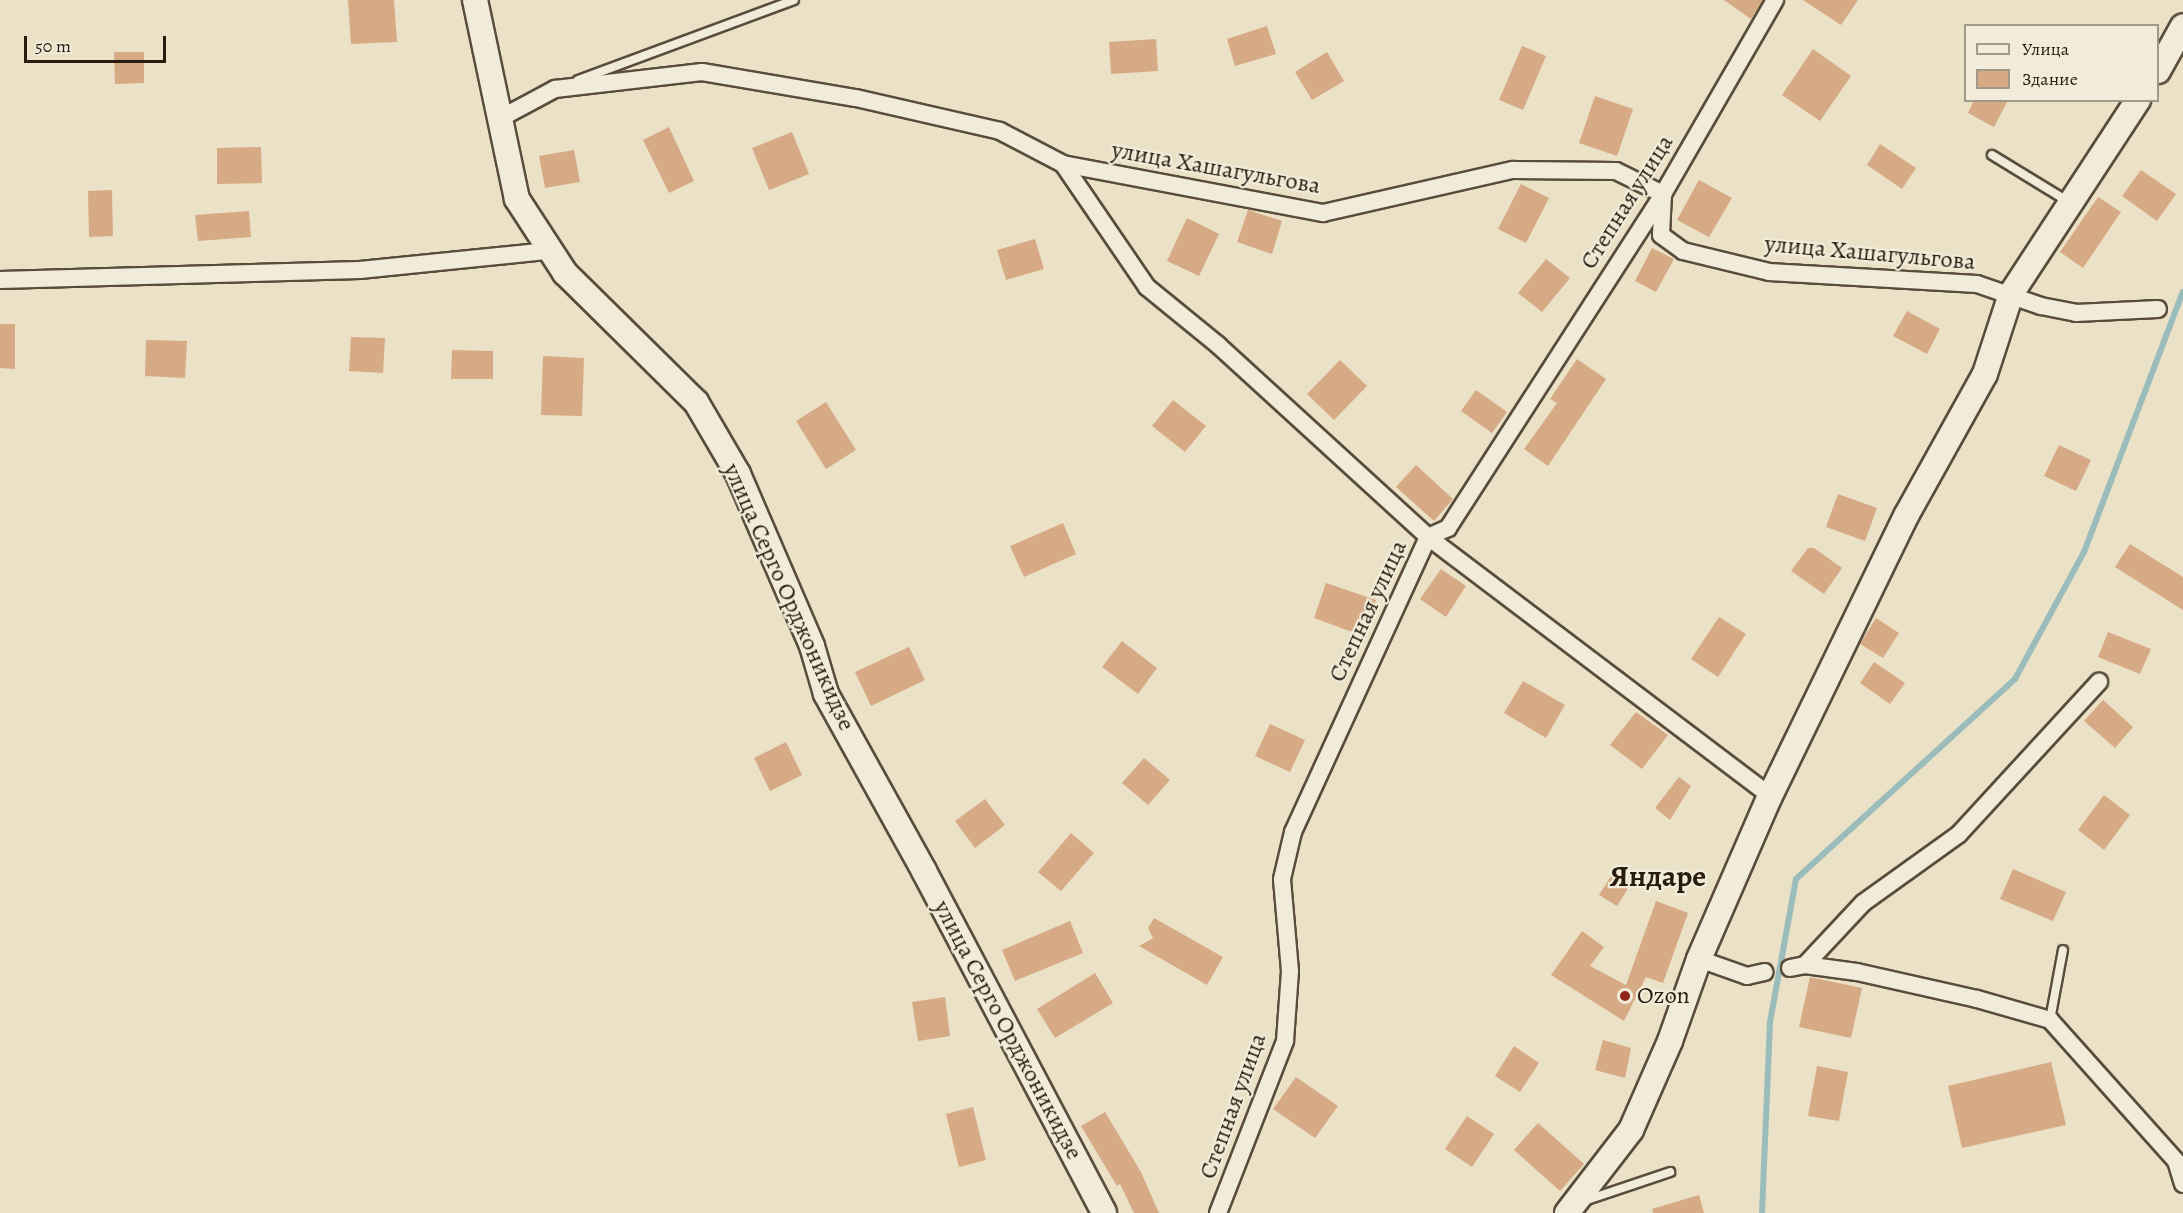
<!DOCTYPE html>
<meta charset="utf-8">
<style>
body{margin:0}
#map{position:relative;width:2183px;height:1213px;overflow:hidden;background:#eae1c6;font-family:Alegreya,serif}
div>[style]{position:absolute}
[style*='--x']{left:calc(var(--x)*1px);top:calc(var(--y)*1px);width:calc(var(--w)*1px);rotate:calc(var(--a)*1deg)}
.stream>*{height:6px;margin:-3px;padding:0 3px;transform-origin:3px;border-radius:3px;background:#9abcbb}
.building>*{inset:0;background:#d7aa86}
.roads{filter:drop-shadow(2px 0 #594c3b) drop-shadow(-2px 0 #594c3b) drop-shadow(0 2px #594c3b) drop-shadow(0 -2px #594c3b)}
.lane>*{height:8px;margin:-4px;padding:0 4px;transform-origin:4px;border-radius:4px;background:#f1ecda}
.street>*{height:16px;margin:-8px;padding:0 8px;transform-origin:8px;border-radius:8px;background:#f1ecda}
.secondary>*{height:24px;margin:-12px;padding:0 12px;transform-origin:12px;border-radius:12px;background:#f1ecda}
.dots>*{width:16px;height:16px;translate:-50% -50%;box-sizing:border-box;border:3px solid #f1ecda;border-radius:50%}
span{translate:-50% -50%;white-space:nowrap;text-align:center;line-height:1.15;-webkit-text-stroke:4.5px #f1ecda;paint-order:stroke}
.street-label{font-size:24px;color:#291b0d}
.poi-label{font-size:24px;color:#291b0d}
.left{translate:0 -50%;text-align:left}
.district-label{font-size:30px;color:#291b0d;font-weight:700}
.legend{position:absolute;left:1964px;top:24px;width:195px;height:78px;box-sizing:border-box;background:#f1ecda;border:2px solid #a19888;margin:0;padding:8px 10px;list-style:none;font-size:18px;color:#291b0d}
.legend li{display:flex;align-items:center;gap:12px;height:30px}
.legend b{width:30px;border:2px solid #a19888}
.scale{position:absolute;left:24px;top:36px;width:142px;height:27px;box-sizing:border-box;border:3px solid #291b0d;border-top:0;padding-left:8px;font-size:18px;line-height:21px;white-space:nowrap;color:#291b0d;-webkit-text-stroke:4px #f1ecda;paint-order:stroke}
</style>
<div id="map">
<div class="stream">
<i style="--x:1762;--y:1213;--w:191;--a:-87.6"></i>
<i style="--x:1770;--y:1022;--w:145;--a:-79.7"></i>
<i style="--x:1796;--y:879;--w:297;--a:-42.4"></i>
<i style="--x:2015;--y:679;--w:145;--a:-61.5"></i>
<i style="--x:2084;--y:552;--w:278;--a:-69.2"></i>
</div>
<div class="building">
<i style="clip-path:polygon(348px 0,394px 0,397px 42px,351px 44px)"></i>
<i style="clip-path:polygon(1724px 0,1763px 0,1751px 19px)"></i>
<i style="clip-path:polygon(1803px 0,1858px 0,1841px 25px)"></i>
<i style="clip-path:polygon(1267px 26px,1276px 54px,1235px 66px,1227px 39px)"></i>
<i style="clip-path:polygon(1156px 39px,1158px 71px,1111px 74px,1109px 42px)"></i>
<i style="clip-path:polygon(1522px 46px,1546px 56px,1523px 110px,1499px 100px)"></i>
<i style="clip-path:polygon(1813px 49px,1851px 76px,1820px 121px,1782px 95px)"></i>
<i style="clip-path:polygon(114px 52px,144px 52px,144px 83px,115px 84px)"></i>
<i style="clip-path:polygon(1327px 52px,1344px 81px,1312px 100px,1295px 72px)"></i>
<i style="clip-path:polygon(1595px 96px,1633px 109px,1617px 156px,1579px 143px)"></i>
<i style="clip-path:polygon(1974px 100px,2008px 100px,1994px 127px,1968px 113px)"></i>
<i style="clip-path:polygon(669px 127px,694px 181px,669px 193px,643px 140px)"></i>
<i style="clip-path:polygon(792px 132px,809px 174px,769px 190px,752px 148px)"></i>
<i style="clip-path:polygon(1880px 144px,1916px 168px,1902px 189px,1867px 165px)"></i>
<i style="clip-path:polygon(261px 147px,262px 183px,217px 184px,217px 148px)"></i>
<i style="clip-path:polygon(574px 150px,580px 182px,545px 188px,539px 156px)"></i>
<i style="clip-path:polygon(2141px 170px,2176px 194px,2157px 221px,2122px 196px)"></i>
<i style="clip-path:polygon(1699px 180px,1732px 198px,1709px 237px,1677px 220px)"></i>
<i style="clip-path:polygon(1521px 184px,1549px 198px,1526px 243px,1498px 229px)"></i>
<i style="clip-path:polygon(112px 190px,113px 236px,89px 237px,88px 191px)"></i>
<i style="clip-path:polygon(2098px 197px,2121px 212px,2083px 268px,2060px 252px)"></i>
<i style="clip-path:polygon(1248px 210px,1282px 221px,1272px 254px,1237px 242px)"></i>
<i style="clip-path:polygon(249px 211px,251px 237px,198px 241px,195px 215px)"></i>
<i style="clip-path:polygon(1187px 218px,1219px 234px,1199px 276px,1167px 261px)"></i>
<i style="clip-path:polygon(1035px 239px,1044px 269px,1006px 280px,997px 250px)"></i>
<i style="clip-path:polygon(1652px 248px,1674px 259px,1656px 292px,1635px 281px)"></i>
<i style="clip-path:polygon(1546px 259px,1570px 278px,1542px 312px,1518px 293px)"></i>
<i style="clip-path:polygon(1907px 311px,1940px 329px,1927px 354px,1893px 336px)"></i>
<i style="clip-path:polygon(0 324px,15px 324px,15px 369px,0 368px)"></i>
<i style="clip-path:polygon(351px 337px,385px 338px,383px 373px,349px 371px)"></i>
<i style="clip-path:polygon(146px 340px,187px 341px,185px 378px,145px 376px)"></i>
<i style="clip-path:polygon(452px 350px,493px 351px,493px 379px,451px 379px)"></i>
<i style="clip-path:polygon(543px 356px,584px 358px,582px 416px,541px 415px)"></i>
<i style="clip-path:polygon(1577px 359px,1606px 379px,1548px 466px,1524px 449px,1557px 403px,1550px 399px)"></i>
<i style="clip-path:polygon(1340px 360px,1367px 386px,1334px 420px,1307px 394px)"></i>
<i style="clip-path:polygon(1476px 390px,1507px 412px,1492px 433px,1461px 411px)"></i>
<i style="clip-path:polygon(1173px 400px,1206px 426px,1185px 452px,1152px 426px)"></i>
<i style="clip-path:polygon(826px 402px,856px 450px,826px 469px,796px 421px)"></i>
<i style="clip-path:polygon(2059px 445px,2091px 460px,2076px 491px,2044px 476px)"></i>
<i style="clip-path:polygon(1416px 465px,1453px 499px,1434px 521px,1396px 487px)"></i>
<i style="clip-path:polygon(1838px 494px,1877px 508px,1865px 541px,1826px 527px)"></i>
<i style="clip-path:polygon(1063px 523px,1076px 554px,1024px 577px,1010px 546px)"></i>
<i style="clip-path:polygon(2130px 544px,2183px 577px,2183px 610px,2115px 567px)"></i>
<i style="clip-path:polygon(1808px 548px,1814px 548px,1842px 568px,1824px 594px,1791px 571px)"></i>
<i style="clip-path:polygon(1441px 569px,1466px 586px,1446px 617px,1420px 599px)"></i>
<i style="clip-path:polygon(1326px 583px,1376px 600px,1363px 636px,1314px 618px)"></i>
<i style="clip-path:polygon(1719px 617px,1746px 634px,1718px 677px,1691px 659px)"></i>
<i style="clip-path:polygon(1876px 618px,1899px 633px,1883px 658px,1860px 644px)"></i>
<i style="clip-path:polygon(2108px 632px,2151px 649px,2140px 674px,2098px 657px)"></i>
<i style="clip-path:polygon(1122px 641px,1157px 668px,1138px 694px,1102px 667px)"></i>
<i style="clip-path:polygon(909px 647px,925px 680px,871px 706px,855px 672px)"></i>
<i style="clip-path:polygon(1874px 662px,1905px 683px,1890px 704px,1860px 683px)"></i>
<i style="clip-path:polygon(1523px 681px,1565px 705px,1546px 738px,1504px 713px)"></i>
<i style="clip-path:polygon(2103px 700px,2133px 727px,2115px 748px,2084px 721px)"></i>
<i style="clip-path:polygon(1636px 712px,1668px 735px,1642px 769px,1610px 745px)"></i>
<i style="clip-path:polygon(1270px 724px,1305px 740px,1290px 772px,1255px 756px)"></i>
<i style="clip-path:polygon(786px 742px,802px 775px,770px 791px,754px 758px)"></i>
<i style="clip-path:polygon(1144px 758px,1170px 780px,1148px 805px,1122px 783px)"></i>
<i style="clip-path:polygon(1679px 777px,1691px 786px,1670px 820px,1655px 808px)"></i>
<i style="clip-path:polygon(2104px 795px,2130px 815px,2104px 850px,2078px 830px)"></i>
<i style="clip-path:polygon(985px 799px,1005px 825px,975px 848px,955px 821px)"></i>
<i style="clip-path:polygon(1071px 833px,1094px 853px,1061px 891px,1038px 872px)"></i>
<i style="clip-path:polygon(2013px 869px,2066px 892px,2053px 921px,2000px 899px)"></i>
<i style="clip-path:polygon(1613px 873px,1631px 884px,1617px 906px,1599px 895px)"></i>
<i style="clip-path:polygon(1656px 901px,1688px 913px,1663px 983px,1646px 977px,1624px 1021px,1551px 975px,1582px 931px,1604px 947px,1590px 966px,1626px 985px)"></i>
<i style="clip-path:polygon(1154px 918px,1223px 957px,1207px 985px,1139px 946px,1153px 938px,1148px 928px)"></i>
<i style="clip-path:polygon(1070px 921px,1083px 953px,1015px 981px,1002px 950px)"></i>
<i style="clip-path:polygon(1095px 973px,1113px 1003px,1055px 1038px,1037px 1009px)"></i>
<i style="clip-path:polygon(1810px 977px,1862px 988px,1851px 1038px,1799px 1027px)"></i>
<i style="clip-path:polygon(945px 997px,950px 1036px,918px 1041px,912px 1002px)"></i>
<i style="clip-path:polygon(1603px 1040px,1631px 1048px,1625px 1078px,1595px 1070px)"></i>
<i style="clip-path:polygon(1514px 1046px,1539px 1063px,1520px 1092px,1495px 1076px)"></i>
<i style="clip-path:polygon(2051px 1062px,2066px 1125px,1962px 1148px,1948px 1086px)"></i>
<i style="clip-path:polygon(1817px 1066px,1848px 1072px,1839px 1121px,1808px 1116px)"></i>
<i style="clip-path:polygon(1296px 1077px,1338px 1106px,1315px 1138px,1273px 1109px)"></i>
<i style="clip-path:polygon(973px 1107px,986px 1160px,959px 1167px,946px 1114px)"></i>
<i style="clip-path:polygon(1105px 1112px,1141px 1172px,1159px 1213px,1134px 1213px,1120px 1184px,1117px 1186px,1081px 1126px)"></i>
<i style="clip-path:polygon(1467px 1116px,1494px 1134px,1472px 1167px,1445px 1149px)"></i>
<i style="clip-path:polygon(1538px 1123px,1584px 1164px,1560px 1191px,1514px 1150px)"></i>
<i style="clip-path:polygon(1699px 1195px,1704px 1213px,1653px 1213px,1652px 1209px)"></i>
</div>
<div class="roads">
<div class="lane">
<i style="--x:578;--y:80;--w:230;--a:-20.3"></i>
<i style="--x:1992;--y:155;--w:90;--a:31.4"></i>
<i style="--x:2050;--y:1020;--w:71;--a:-79.5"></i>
<i style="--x:1584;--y:1201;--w:91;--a:-18.6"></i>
</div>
<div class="street">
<i style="--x:499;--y:119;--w:64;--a:-28.2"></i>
<i style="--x:555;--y:89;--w:148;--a:-6.6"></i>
<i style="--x:702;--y:72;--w:156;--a:9.6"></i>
<i style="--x:856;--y:98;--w:148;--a:12.9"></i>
<i style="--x:1000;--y:131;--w:71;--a:27.6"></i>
<i style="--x:1063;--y:164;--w:149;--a:55.7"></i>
<i style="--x:1147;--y:287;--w:92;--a:39.2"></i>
<i style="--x:1218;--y:345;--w:285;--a:42.4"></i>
<i style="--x:1428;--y:537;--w:429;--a:37.1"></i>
<i style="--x:1063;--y:164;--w:265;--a:10.7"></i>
<i style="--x:1323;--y:213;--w:195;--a:-12.8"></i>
<i style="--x:1513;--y:170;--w:103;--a:0.6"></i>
<i style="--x:1616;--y:171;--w:52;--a:26.1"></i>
<i style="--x:1663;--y:194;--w:41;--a:92.8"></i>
<i style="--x:1661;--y:235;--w:27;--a:36"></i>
<i style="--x:1683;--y:251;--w:89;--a:13.7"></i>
<i style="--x:1769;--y:272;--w:208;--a:3.3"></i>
<i style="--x:1977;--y:284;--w:68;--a:19"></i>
<i style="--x:2041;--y:306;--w:36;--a:11"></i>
<i style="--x:2076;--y:313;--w:82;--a:-2.8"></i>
<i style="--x:0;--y:280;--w:360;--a:-1.6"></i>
<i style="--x:360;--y:270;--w:189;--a:-5.8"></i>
<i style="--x:1699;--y:959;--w:51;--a:19.5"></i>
<i style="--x:1747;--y:976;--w:18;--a:-13"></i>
<i style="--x:1805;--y:965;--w:85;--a:-46.9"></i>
<i style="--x:1863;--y:903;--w:118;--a:-35.7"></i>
<i style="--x:1959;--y:834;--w:207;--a:-47.4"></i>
<i style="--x:1790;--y:968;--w:15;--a:-11"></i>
<i style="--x:1805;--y:965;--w:52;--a:7.7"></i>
<i style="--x:1857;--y:972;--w:123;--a:12.7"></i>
<i style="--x:1977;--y:999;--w:76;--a:16"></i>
<i style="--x:2050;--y:1020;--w:189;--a:48.2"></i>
<i style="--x:2176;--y:1161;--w:24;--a:73"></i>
<i style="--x:1218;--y:1213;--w:185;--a:-68.7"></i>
<i style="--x:1285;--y:1041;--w:70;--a:-85.9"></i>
<i style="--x:1290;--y:971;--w:92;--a:-95"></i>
<i style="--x:1282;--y:879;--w:48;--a:-76.8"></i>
<i style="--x:1293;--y:832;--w:324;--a:-65.4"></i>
<i style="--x:1428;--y:537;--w:22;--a:-24"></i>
<i style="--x:1448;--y:528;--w:397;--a:-57.2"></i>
<i style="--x:1663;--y:194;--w:224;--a:-60"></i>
</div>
<div class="secondary">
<i style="--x:475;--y:0;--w:203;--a:78.1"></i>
<i style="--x:517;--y:199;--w:88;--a:57"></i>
<i style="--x:565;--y:273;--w:184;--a:44.6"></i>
<i style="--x:696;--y:402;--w:83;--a:59.7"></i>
<i style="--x:738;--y:474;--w:187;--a:66.7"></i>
<i style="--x:812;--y:646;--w:50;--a:73.7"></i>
<i style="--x:826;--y:694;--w:202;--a:61"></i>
<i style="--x:924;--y:871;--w:386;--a:62.2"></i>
<i style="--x:2158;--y:71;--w:51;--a:-60.9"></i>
<i style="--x:1567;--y:1213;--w:105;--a:-52.4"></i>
<i style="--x:1631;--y:1130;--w:97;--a:-66.3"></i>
<i style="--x:1670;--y:1041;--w:87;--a:-70.5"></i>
<i style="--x:1699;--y:959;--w:178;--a:-66.5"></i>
<i style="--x:1770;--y:796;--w:311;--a:-64.1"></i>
<i style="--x:1906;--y:516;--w:162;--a:-60.9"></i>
<i style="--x:1985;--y:374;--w:84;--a:-72"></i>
<i style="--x:2011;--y:294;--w:232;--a:-56.8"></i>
</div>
</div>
<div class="dots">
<i style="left:1625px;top:996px;background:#8f2418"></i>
</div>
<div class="street-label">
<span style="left:1216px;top:168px;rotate:10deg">улица Хашагульгова</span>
<span style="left:1627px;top:202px;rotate:-58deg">Степная улица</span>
<span style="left:1870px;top:253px;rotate:5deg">улица Хашагульгова</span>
<span style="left:789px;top:597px;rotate:66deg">улица Серго Орджоникидзе</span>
<span style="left:1368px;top:611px;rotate:-65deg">Степная улица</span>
<span style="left:1008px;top:1030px;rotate:62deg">улица Серго Орджоникидзе</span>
<span style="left:1233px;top:1106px;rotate:-70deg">Степная улица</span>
</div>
<div class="poi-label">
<span class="left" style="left:1637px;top:996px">Ozon</span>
</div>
<div class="district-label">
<span style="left:1658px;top:876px">Яндаре</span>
</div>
<ul class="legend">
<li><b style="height:8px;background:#f1ecda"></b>Улица</li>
<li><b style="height:16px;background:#d7aa86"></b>Здание</li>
</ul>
<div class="scale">50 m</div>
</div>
